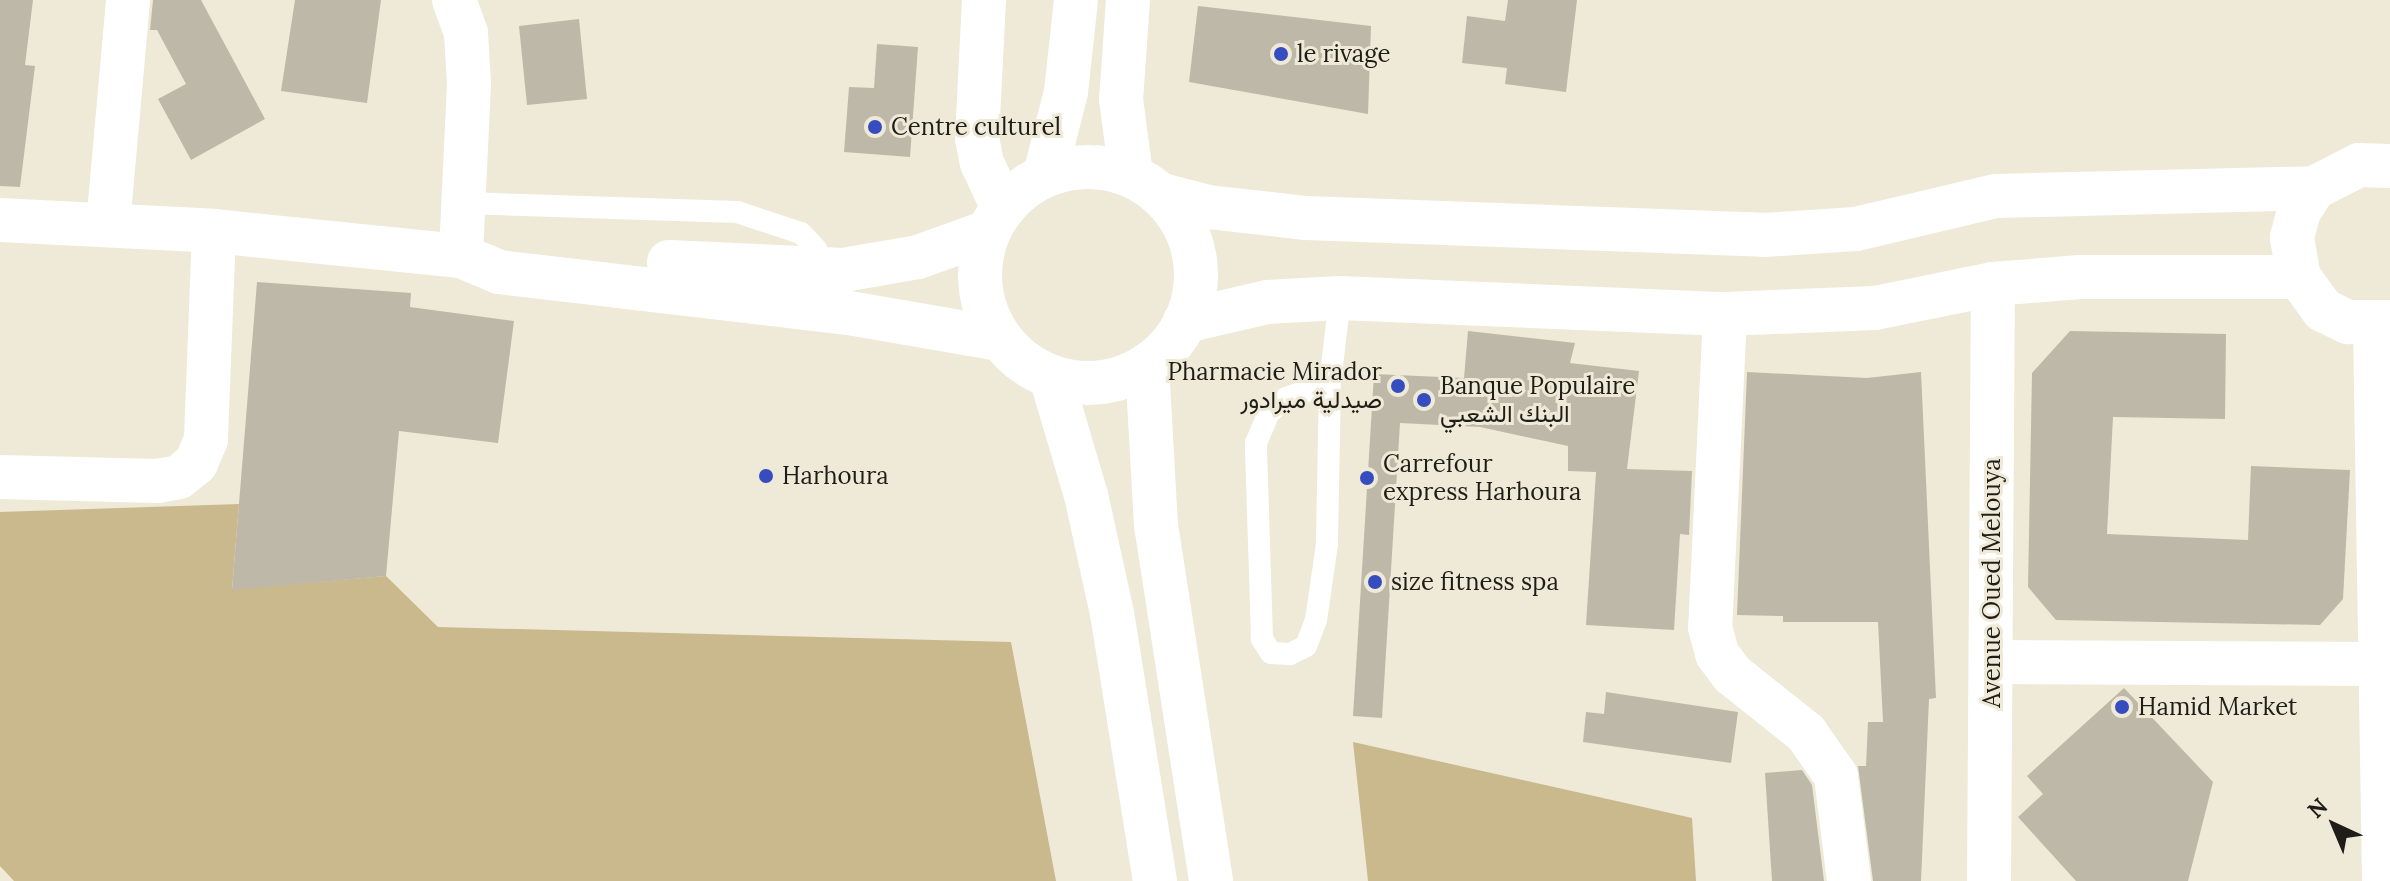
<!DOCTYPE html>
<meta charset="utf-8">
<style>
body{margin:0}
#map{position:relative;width:2390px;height:881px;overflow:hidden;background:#efe9d8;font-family:Lora,Vazirmatn,serif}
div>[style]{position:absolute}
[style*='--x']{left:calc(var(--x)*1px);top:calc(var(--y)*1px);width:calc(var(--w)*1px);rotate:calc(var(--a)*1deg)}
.green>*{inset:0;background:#cab98c}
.building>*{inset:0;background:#beb8a8}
.lane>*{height:22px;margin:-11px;padding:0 11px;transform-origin:11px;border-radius:11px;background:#fff}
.street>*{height:44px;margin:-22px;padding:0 22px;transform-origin:22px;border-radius:22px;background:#fff}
.primary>*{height:44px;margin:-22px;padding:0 22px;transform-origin:22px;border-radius:22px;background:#fff}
.primary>.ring{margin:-22px;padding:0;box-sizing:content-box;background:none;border:44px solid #fff;border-radius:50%}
.dots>*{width:22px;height:22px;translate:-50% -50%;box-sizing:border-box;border:4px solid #efe9d8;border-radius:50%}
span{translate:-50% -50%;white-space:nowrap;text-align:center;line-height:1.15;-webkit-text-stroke:6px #efe9d8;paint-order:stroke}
.poi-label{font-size:24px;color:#1f1d17}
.left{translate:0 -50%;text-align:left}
.right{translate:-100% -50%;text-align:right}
.street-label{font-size:24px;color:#1f1d17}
.north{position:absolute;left:2294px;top:785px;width:80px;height:80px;-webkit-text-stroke:6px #efe9d8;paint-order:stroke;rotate:316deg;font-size:22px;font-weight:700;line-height:32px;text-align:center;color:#1f1d17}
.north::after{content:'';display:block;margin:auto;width:28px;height:36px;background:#1f1d17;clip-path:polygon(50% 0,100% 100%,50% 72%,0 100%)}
</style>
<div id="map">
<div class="green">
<i style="clip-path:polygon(239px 504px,232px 589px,386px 576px,438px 627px,1011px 642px,1056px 881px,14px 881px,0 866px,0 512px)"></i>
<i style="clip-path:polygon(1353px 742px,1692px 818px,1696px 881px,1368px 881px)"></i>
</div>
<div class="building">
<i style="clip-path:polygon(0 0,33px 0,25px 65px,35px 66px,20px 187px,0 186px)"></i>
<i style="clip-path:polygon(153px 0,201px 0,265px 119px,191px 160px,158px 99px,186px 84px,157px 30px,150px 30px)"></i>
<i style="clip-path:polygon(295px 0,381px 0,367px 103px,281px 91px)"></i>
<i style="clip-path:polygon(1508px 0,1577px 0,1566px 92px,1505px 84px,1507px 68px,1462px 63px,1467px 16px,1505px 21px)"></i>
<i style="clip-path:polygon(1198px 6px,1371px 26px,1368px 114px,1189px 82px)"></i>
<i style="clip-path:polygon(579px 19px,587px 99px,527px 105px,519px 26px)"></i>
<i style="clip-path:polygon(877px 44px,918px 47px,910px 157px,844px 152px,849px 87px,874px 88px)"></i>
<i style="clip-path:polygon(257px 282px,411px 293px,410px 307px,514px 321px,498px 443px,399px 431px,386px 576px,232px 590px)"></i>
<i style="clip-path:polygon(1468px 331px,1575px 343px,1570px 363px,1639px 371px,1627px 469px,1692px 471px,1689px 535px,1680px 534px,1674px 630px,1586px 625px,1596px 472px,1568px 471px,1568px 446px,1480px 427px,1400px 423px,1382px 718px,1353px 716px,1374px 374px,1464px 378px)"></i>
<i style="clip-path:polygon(2070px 331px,2226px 334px,2225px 419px,2113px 417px,2107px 534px,2248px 540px,2251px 466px,2350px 470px,2343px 599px,2320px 625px,2056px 620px,2028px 587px,2032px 373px)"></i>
<i style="clip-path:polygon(1747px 372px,1867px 378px,1921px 372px,1936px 698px,1929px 699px,1921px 881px,1873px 881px,1858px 766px,1866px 766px,1868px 722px,1883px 722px,1878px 622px,1783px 622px,1783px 616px,1737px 615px)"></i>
<i style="clip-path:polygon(2124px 688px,2213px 782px,2188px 881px,2076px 881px,2018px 817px,2043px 794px,2027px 776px)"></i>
<i style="clip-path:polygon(1606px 692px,1738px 712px,1731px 763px,1583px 742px,1586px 712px,1604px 714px)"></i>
<i style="clip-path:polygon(1802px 770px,1812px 785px,1824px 881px,1772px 881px,1765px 773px)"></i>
</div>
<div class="lane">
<i style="--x:464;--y:203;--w:273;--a:1.9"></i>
<i style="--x:737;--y:212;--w:67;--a:18.2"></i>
<i style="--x:801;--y:233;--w:22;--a:47"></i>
<i style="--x:816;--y:249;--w:27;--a:82"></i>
<i style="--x:1330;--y:383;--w:161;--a:91.1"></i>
<i style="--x:1327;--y:544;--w:77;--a:98.2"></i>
<i style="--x:1316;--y:620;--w:28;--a:111"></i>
<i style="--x:1306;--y:646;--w:18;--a:153"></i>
<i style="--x:1290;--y:654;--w:19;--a:-177"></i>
<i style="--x:1271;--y:653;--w:17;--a:-123"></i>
<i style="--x:1262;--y:639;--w:196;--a:-91.8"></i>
<i style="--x:1256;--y:443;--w:33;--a:-67"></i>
<i style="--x:1269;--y:413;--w:23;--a:-41"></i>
<i style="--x:1286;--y:398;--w:46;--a:-18.8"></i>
<i style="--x:1330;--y:383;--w:86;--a:-83.3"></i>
</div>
<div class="street">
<i style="--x:454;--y:0;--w:35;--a:70"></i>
<i style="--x:466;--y:33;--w:51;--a:86.6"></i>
<i style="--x:469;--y:84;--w:172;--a:92.7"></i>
<i style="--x:984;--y:0;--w:138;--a:92.9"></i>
<i style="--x:977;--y:138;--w:25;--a:79"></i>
<i style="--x:982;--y:163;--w:50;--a:65"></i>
<i style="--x:2390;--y:166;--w:31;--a:-178"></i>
<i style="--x:2359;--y:165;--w:51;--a:152.9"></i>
<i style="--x:2314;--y:188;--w:27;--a:123"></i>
<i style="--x:2299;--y:211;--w:28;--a:105"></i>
<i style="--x:2292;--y:238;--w:40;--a:80"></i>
<i style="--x:2299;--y:277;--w:41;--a:54"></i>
<i style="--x:2323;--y:310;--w:28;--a:26"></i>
<i style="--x:2348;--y:322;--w:42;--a:0"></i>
<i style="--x:1162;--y:195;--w:48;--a:14.6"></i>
<i style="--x:1208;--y:207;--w:99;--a:6.4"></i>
<i style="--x:1306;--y:218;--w:458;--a:2.1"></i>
<i style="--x:1764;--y:235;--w:92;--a:-3.7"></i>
<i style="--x:1856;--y:229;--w:144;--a:-13.3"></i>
<i style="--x:1996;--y:196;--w:318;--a:-1.4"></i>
<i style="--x:0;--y:220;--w:214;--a:2.9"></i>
<i style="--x:214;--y:231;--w:248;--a:5.8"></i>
<i style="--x:461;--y:256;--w:41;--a:22.8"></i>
<i style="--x:499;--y:272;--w:352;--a:6.7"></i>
<i style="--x:849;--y:313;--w:153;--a:9.8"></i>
<i style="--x:108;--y:225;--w:226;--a:-84.9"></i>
<i style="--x:669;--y:262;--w:174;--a:2.6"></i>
<i style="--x:843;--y:270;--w:76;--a:-9.8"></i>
<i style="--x:918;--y:257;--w:74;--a:-19.7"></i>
<i style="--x:1725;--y:314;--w:313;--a:92.7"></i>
<i style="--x:1710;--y:627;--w:28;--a:75"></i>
<i style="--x:1717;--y:654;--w:25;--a:53"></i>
<i style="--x:1732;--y:674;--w:95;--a:38.6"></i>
<i style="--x:1806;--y:733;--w:52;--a:55.1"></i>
<i style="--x:1836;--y:776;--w:106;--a:82.9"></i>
<i style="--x:1185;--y:321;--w:84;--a:-13"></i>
<i style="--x:1267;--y:302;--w:73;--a:-3.1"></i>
<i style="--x:1340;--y:298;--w:385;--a:2.4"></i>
<i style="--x:1725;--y:314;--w:150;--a:-2.3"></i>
<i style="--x:1875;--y:308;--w:120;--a:-11.5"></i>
<i style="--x:1993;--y:284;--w:87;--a:-4.6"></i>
<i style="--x:2080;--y:277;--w:219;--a:0"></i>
<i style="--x:2375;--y:326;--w:555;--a:89.07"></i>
<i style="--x:0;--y:477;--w:157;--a:1.5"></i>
<i style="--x:157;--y:481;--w:22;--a:-10"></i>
<i style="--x:179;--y:477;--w:22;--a:-39"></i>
<i style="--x:196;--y:463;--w:26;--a:-67"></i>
<i style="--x:206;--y:439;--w:208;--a:-87.8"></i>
<i style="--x:1992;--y:662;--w:398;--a:0.3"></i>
<i style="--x:1989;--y:881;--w:597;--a:-89.62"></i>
</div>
<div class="primary">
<i style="--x:1128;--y:0;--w:99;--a:94"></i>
<i style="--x:1121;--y:99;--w:77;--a:82.5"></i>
<i class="ring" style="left:980px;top:167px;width:172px;height:172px"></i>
<i style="--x:1045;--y:175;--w:86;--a:-75.8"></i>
<i style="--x:1066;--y:92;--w:93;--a:-83.8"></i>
<i style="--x:1147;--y:365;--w:160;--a:86.8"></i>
<i style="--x:1156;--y:525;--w:360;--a:81.2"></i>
<i style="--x:1051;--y:377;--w:123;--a:73.5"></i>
<i style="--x:1086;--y:495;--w:121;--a:77.6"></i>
<i style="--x:1112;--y:613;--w:271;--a:80.9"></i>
</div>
<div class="dots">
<i style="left:1281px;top:54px;background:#364dbf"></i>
<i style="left:875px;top:127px;background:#364dbf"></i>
<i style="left:1398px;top:386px;background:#364dbf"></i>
<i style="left:1424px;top:400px;background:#364dbf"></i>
<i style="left:766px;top:476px;background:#364dbf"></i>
<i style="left:1367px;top:478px;background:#364dbf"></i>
<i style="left:1375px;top:582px;background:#364dbf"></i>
<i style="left:2122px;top:707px;background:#364dbf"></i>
</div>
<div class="poi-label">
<span class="left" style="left:1297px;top:54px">le rivage</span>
<span class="left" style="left:891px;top:127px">Centre culturel</span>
<span class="right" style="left:1382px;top:386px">Pharmacie Mirador<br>صيدلية ميرادور</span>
<span class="left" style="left:1440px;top:400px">Banque Populaire<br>البنك الشعبي</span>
<span class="left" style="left:1383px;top:478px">Carrefour<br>express Harhoura</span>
<span class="left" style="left:782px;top:476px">Harhoura</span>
<span class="left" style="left:1391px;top:582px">size fitness spa</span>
<span class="left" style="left:2138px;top:707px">Hamid Market</span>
</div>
<div class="street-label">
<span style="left:1992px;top:583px;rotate:-90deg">Avenue Oued Melouya</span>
</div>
<div class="north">N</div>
</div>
